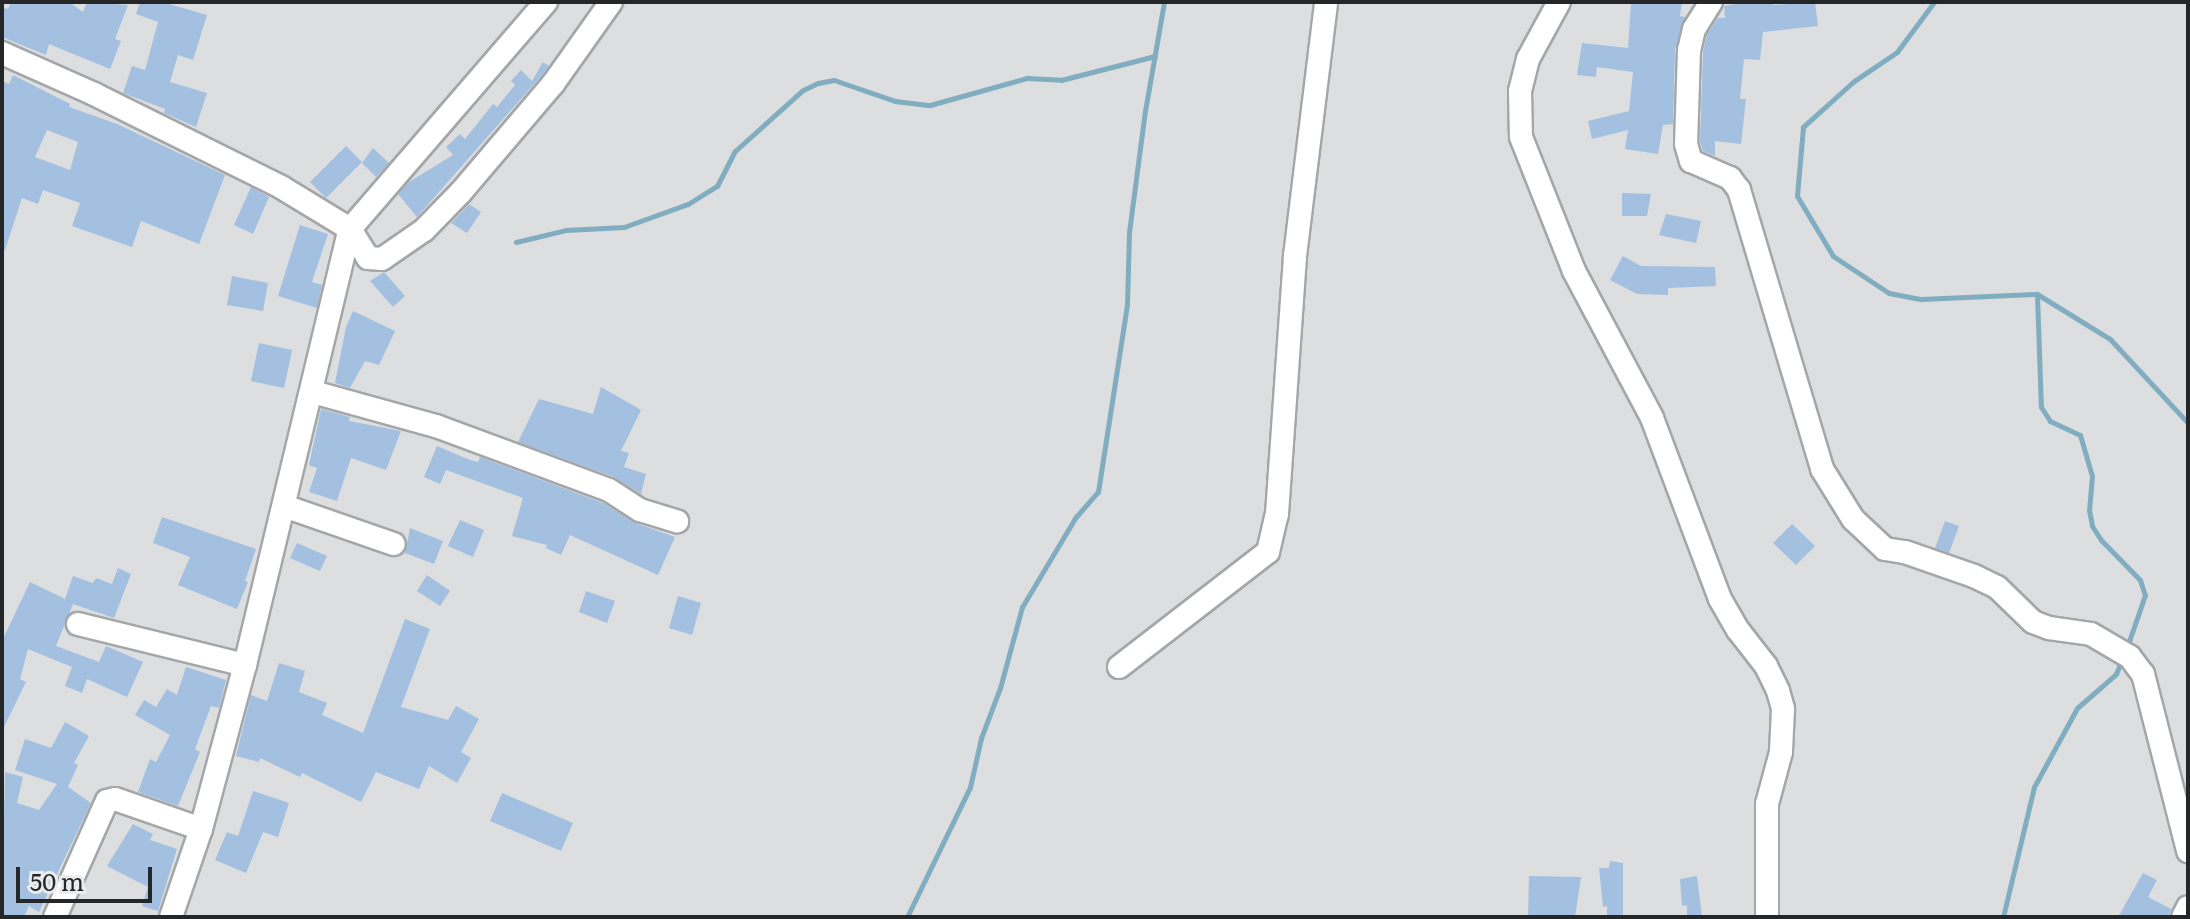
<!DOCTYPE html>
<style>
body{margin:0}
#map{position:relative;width:2190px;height:919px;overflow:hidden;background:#dcdee0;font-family:Literata,serif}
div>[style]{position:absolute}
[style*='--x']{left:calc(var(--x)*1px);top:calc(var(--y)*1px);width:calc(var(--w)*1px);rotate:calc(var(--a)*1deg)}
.stream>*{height:5px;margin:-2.5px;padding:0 2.5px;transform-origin:2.5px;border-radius:2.5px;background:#81adc1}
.building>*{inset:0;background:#a3c0e0}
.roads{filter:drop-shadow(2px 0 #a4a6a8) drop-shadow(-2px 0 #a4a6a8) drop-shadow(0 2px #a4a6a8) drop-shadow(0 -2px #a4a6a8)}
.minor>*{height:22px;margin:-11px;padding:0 11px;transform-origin:11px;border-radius:11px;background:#fff}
span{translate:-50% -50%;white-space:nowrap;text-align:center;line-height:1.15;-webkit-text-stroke:7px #e9ebed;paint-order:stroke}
.frame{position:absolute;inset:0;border:4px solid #252627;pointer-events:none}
.scale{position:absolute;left:16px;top:867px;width:136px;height:36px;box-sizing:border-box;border:4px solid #252627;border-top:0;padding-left:10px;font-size:24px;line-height:28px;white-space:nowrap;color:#252627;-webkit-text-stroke:6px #e9ebed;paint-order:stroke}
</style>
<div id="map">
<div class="stream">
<i style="--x:1934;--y:2;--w:62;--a:126.5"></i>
<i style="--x:1897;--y:52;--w:52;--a:146"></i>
<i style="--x:1854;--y:81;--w:69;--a:138"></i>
<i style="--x:1803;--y:127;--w:69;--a:95"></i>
<i style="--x:1797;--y:196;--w:70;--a:59"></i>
<i style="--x:1833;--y:256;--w:67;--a:33.5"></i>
<i style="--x:1889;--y:293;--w:33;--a:11"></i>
<i style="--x:1921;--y:299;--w:116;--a:-2.5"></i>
<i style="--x:2037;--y:294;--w:86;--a:31.7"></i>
<i style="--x:2110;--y:339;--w:115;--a:47.1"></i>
<i style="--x:516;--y:242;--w:51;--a:-13.5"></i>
<i style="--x:566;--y:230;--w:58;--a:-3"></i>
<i style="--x:624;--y:227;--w:68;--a:-19.8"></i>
<i style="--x:688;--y:204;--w:34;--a:-32"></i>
<i style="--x:717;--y:186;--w:39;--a:-63"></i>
<i style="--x:735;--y:151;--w:91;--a:-41.9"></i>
<i style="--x:803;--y:90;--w:17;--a:-25"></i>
<i style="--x:818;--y:83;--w:16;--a:-11"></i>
<i style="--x:834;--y:80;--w:65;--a:19"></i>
<i style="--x:895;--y:101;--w:35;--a:7"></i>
<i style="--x:930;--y:105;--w:101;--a:-15.6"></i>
<i style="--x:1027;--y:78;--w:34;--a:3"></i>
<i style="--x:1061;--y:80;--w:97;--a:-14.3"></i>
<i style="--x:2037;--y:295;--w:112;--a:88"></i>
<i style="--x:2041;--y:407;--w:17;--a:57"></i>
<i style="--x:2050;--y:421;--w:33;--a:25"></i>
<i style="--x:2080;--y:435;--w:43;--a:73.7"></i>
<i style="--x:2092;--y:476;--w:34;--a:95"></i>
<i style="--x:2089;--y:510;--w:16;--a:79"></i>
<i style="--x:2092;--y:526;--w:17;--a:57"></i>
<i style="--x:2101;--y:540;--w:56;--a:45.7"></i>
<i style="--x:2140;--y:580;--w:16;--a:72"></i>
<i style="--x:2145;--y:595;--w:58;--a:109.1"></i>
<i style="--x:907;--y:917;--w:144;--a:-64.1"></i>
<i style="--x:970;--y:787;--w:50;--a:-77.3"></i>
<i style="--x:981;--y:738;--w:53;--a:-69.2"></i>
<i style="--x:1000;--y:688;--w:84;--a:-74.8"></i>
<i style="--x:1022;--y:607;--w:104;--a:-59.2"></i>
<i style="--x:1075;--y:518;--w:35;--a:-49"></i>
<i style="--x:1098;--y:492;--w:190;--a:-81.2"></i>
<i style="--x:1127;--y:304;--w:72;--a:-88.4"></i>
<i style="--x:1129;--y:232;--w:122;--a:-82.5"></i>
<i style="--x:1145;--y:111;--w:111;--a:-80.1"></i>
<i style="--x:2003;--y:917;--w:134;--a:-76.6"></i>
<i style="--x:2034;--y:787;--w:90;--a:-61.4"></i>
<i style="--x:2077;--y:708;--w:52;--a:-41.1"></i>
<i style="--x:2116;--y:674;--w:16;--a:-68"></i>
</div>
<div class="building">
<i style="clip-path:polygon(11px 2px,69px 2px,83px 12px,87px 2px,128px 5px,115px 39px,121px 41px,110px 69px,49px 44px,46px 55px,2px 37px,2px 7px,8px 9px)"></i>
<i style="clip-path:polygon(140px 2px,162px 2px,207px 15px,193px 60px,178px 55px,170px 82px,207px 93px,196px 127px,164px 113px,165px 109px,123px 93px,132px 66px,145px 70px,158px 22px,136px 14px)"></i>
<i style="clip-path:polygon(1631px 2px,1682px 2px,1680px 16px,1685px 17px,1675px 50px,1673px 124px,1663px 125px,1658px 154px,1625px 149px,1628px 130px,1592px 139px,1588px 121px,1629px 111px,1633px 72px,1597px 67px,1596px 77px,1577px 75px,1582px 43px,1628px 48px)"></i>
<i style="clip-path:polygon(1749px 2px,1773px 2px,1773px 5px,1815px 2px,1818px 26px,1763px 32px,1760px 60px,1744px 59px,1740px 99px,1746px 99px,1741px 144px,1715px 141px,1715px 156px,1703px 151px,1700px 142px,1703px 52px,1707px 34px,1718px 18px,1725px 18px,1724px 6px)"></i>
<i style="clip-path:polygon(543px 62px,549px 66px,542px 75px,417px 217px,398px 194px,409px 182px,453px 155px,446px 147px,460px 134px,465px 139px,493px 104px,497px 107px,515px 85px,511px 81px,521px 70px,532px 81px)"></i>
<i style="clip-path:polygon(evenodd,13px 75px,70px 104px,69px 107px,117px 124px,225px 175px,199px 244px,141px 221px,132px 247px,72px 226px,80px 203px,43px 190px,38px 204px,22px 198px,5px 250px,2px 249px,2px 81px,9px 84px,13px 75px,47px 130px,78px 142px,70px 170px,35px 157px,47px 130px)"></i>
<i style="clip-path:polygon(346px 146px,362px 162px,326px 198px,310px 182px)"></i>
<i style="clip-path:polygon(373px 148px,389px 163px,376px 177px,362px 163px)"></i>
<i style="clip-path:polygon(251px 187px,269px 197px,253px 234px,234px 225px)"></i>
<i style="clip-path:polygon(1622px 193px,1651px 194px,1647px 216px,1622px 216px)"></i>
<i style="clip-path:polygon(469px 204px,481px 212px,467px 233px,451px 223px)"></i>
<i style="clip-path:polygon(1666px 214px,1701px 221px,1696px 243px,1659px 235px)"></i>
<i style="clip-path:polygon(300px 225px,328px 234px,312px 282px,322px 285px,317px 308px,278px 296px)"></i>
<i style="clip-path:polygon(1623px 256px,1641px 266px,1715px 267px,1716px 286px,1668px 288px,1668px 295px,1637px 294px,1610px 280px)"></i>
<i style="clip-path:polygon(384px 272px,405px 296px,393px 307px,370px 281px)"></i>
<i style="clip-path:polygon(232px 276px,268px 283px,263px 311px,227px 305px)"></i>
<i style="clip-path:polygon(353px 311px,395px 331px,379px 365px,365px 361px,350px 388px,335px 383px,346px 327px)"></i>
<i style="clip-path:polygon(259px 343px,292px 350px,284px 388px,251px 381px)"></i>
<i style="clip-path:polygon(601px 387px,641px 410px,621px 451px,629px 453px,624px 467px,646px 474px,641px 494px,614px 477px,518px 442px,539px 399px,593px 414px)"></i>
<i style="clip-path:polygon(321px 409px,350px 417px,349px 421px,401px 431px,386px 470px,351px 458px,337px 501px,309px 492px,317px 468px,309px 465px)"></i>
<i style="clip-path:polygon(437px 446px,470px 460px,478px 462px,480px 457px,603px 503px,633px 522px,675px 537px,658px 575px,570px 535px,561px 555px,546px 548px,547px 545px,512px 536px,523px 498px,446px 470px,440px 484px,424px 477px)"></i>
<i style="clip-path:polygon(162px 517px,256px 549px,245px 581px,248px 582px,237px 609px,178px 585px,190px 557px,153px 543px)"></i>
<i style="clip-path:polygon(460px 520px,484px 530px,473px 557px,448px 546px)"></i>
<i style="clip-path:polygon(1945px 521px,1959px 526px,1949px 553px,1935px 548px)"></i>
<i style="clip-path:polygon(1792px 524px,1815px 546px,1796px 565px,1773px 543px)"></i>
<i style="clip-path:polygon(410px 528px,443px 541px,434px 564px,405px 553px)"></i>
<i style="clip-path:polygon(297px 543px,327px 556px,320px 571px,290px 558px)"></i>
<i style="clip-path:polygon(118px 568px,131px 574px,114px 618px,73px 604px,56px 646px,99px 662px,106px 646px,143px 662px,127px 697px,87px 679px,82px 693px,65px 686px,72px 667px,28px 649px,20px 679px,26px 682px,2px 731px,2px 641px,30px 582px,65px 599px,73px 576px,93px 583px,96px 578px,112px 584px)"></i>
<i style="clip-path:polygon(427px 575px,450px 591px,440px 606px,417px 591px)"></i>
<i style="clip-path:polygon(586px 591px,615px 601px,607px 623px,579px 612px)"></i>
<i style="clip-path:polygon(678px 596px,701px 603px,692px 635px,669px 628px)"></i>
<i style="clip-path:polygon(405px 619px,430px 629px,401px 707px,448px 720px,456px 706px,479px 719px,461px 752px,471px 758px,457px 783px,429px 766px,419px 789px,376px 772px,361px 802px,302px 773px,300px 777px,260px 758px,259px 762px,236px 756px,251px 695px,267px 701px,279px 663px,305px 671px,299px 692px,327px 703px,322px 715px,363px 733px)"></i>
<i style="clip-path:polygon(186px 667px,226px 680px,219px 708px,211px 706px,195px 749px,200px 752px,178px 806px,138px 792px,150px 759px,156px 762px,170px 735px,135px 715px,144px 700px,156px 707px,167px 689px,177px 695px)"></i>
<i style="clip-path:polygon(65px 722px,89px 736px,74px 763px,78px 765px,68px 787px,91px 803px,39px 912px,29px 906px,24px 917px,2px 917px,5px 772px,23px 777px,17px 803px,39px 810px,57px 784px,15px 770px,25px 739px,51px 748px)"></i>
<i style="clip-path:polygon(253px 791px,289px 803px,278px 837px,263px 832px,246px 873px,215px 860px,227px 832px,238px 836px)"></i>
<i style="clip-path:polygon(502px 793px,573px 823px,561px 851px,490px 821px)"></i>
<i style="clip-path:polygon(133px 824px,153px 834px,150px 840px,177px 849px,158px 911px,142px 906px,148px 887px,107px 866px)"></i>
<i style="clip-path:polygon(1610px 861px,1623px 863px,1623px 917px,1607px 917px,1607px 906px,1603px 907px,1599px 868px,1609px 868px)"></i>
<i style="clip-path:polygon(2143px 873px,2157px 880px,2148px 897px,2171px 909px,2169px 917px,2118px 917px)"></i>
<i style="clip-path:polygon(1529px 876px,1581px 877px,1575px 917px,1528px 917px)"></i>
<i style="clip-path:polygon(1697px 876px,1702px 917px,1687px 917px,1687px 905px,1682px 906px,1680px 879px)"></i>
</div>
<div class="roads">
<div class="minor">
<i style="--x:1559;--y:2;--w:65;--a:118.5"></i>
<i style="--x:1528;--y:59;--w:33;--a:104"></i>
<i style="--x:1520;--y:91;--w:46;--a:88.8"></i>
<i style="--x:1521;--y:137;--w:144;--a:68.4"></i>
<i style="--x:1574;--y:271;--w:166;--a:62"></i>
<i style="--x:1652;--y:418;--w:193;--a:69.4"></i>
<i style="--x:1720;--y:599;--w:36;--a:60"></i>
<i style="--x:1738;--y:630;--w:46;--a:52.1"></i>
<i style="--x:1766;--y:666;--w:28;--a:64"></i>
<i style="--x:1778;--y:691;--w:19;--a:74"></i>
<i style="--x:1783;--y:709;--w:43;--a:92.7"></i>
<i style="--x:1781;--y:752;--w:54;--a:105.1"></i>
<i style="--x:1767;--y:804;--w:113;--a:90"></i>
<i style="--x:1711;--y:2;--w:32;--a:122"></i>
<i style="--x:1694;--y:29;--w:22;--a:103"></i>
<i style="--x:1689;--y:50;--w:94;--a:91.8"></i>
<i style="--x:1686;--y:144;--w:18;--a:74"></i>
<i style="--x:1691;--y:161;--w:43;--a:23.6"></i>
<i style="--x:1730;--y:178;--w:15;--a:53"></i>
<i style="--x:1739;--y:190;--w:291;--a:73.4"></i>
<i style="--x:1822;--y:469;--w:59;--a:58.2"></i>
<i style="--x:1853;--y:519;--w:44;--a:43.2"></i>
<i style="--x:1885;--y:549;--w:20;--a:9"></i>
<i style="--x:1905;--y:552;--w:73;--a:19.2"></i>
<i style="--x:1974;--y:576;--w:25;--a:26"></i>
<i style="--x:1997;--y:587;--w:50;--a:44.2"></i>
<i style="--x:2033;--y:622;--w:17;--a:21"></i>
<i style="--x:2049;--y:628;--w:42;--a:8.1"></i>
<i style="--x:2091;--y:634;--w:45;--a:30.5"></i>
<i style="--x:2130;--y:657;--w:21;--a:53"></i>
<i style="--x:2143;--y:674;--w:183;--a:75.7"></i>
<i style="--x:2;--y:53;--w:101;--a:24"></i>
<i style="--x:94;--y:94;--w:209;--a:26.4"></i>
<i style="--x:281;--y:187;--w:81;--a:31.3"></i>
<i style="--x:350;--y:229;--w:34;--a:58"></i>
<i style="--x:368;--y:258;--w:14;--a:4"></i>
<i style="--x:382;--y:259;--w:51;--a:-34.6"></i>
<i style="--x:424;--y:230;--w:53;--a:-45.8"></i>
<i style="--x:461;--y:192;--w:142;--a:-49.6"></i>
<i style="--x:553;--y:84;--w:100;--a:-54.7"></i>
<i style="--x:313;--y:392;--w:128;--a:15.5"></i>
<i style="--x:436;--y:426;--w:184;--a:20.3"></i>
<i style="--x:609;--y:490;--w:37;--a:33"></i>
<i style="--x:640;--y:510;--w:39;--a:17"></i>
<i style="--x:284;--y:506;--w:116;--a:19.1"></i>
<i style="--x:78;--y:624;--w:172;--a:13.8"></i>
<i style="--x:1119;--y:667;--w:188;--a:-37.7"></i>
<i style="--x:1268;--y:552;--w:39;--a:-77"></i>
<i style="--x:1277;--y:514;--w:259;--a:-86"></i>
<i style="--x:1295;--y:256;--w:256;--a:-83"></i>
<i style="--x:55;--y:917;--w:127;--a:-65.9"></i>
<i style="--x:107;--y:801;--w:8;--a:-14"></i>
<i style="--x:115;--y:799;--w:91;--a:19.2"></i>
<i style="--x:171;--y:917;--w:93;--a:-71.2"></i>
<i style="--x:201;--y:829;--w:170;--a:-75"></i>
<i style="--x:245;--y:665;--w:448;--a:-76.5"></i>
<i style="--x:350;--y:229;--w:300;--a:-49.2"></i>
<i style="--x:2183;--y:917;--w:11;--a:-63"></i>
</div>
</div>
<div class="frame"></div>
<div class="scale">50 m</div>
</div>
